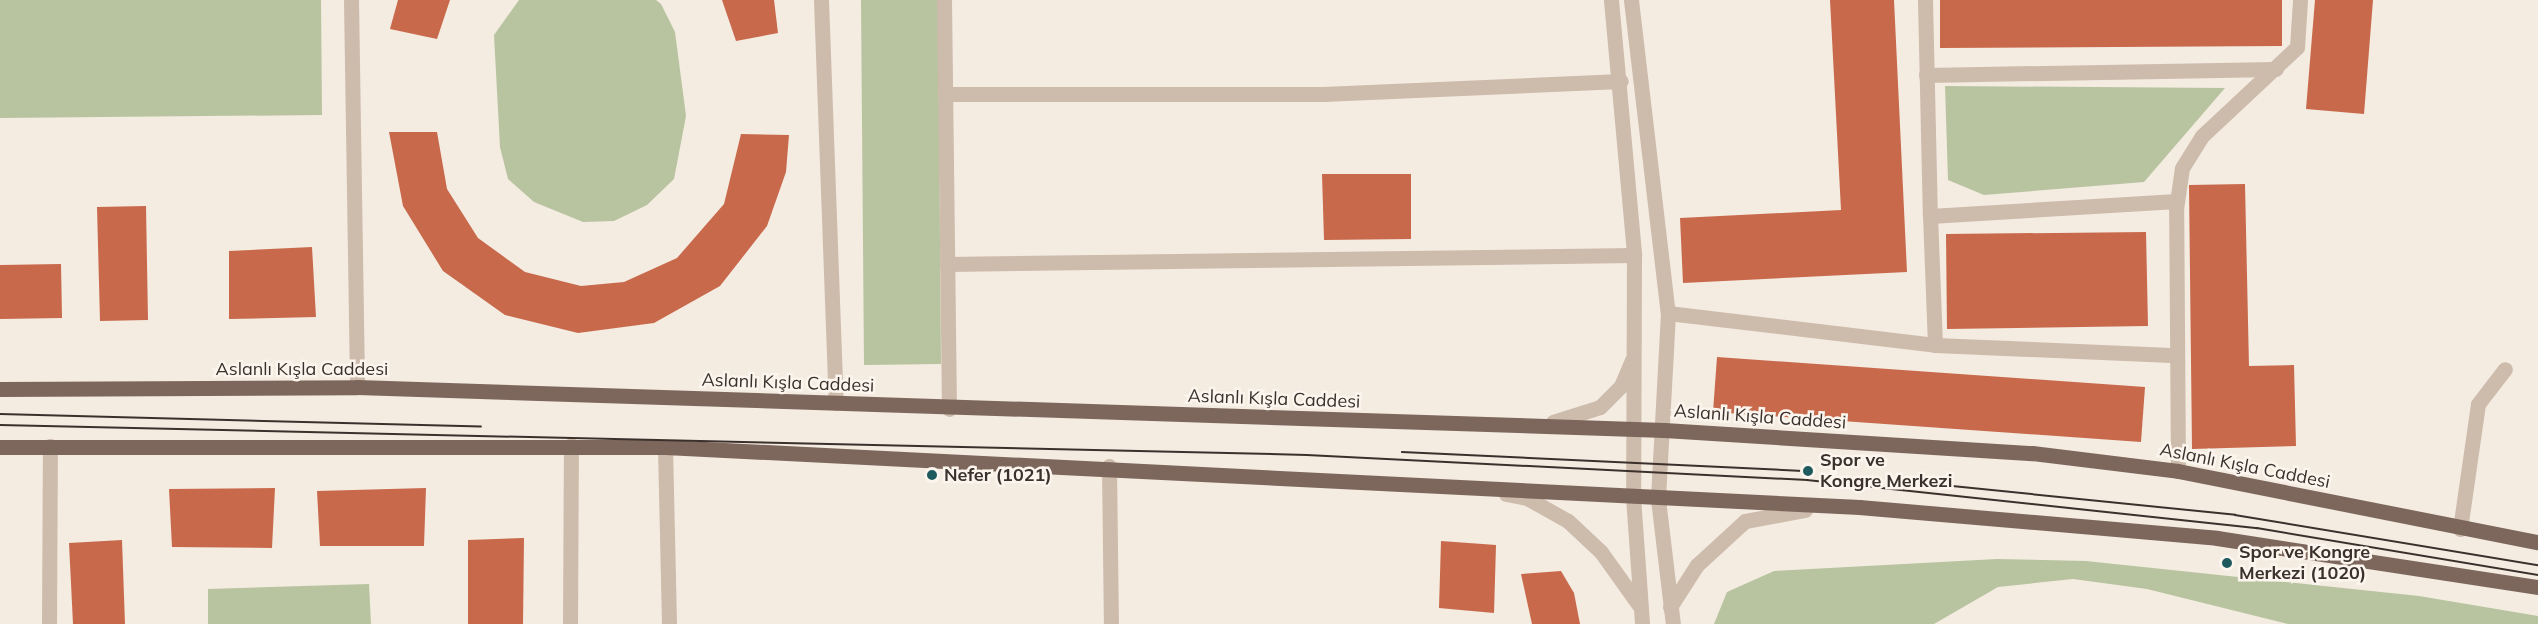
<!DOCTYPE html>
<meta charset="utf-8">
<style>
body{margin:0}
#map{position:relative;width:2538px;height:624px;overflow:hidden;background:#f4ebe1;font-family:Mulish,sans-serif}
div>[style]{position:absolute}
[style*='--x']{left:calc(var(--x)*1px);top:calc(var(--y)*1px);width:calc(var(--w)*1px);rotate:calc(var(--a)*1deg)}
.green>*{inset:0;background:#b8c4a0}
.building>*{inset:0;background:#c8694b}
.minor>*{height:15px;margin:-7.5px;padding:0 7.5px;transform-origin:7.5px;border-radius:7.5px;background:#cdbbac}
.tertiary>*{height:15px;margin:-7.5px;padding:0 7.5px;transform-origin:7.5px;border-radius:7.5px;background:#cdbbac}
.primary>*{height:15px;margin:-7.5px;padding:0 7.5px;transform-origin:7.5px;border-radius:7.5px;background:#7d675c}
.tram>*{height:1.5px;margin:-0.75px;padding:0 0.75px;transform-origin:0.75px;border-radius:0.75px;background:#3b302b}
.dots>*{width:16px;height:16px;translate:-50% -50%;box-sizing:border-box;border:3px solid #fbf5ee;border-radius:50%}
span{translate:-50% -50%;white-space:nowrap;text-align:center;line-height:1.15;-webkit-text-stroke:5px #fbf5ee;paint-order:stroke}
.street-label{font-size:18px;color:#3b302b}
.poi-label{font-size:18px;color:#3b302b;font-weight:700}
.left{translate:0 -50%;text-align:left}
</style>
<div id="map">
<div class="green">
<i style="clip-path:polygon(0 0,321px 0,322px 115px,0 118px)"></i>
<i style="clip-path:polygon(519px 0,656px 0,661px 4px,675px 32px,686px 116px,674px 179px,647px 205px,614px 221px,583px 222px,534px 202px,508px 179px,500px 147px,494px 35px)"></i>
<i style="clip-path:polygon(861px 0,938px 0,941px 364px,864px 365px)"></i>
<i style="clip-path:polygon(1945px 86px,2225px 88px,2144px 182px,1984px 195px,1948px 180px)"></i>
<i style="clip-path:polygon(1997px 559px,2086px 561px,2419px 596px,2538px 616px,2538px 624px,2288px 624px,2147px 589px,2073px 579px,1998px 587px,1934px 624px,1714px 624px,1727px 592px,1774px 571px)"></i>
<i style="clip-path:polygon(369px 584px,371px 624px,208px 624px,208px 589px)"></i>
</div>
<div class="building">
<i style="clip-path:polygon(398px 0,450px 0,437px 39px,390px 29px)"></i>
<i style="clip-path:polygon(722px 0,774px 0,778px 33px,736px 41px)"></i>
<i style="clip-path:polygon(1830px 0,1894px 0,1907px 272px,1683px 283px,1680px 218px,1841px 210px)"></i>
<i style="clip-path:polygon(1940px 0,2282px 0,2282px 46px,1940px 48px)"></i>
<i style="clip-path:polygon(2315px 0,2373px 0,2364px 114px,2306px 109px)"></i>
<i style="clip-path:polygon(389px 132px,437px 132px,447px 189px,478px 238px,525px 272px,581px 286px,624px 282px,677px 258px,724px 204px,741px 134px,789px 135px,786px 172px,767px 226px,720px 286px,654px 323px,578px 333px,505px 315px,443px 271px,403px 206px)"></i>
<i style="clip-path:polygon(1322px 174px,1411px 174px,1411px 239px,1324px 240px)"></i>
<i style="clip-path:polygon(2245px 184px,2249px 366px,2294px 365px,2296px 446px,2192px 449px,2189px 185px)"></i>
<i style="clip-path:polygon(146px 206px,148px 320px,100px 321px,97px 207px)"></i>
<i style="clip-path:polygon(2146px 232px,2148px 326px,1947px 329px,1946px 234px)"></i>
<i style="clip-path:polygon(312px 247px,316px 317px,229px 319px,229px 251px)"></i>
<i style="clip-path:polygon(61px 264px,62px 318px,0 319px,0 265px)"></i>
<i style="clip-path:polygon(1717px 357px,2145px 387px,2141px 442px,1713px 412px)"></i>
<i style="clip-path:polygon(275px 488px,272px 548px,172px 547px,169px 489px)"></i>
<i style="clip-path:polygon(426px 488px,424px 546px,320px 546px,317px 491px)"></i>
<i style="clip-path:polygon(524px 538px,523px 624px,468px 624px,468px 540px)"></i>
<i style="clip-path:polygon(122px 540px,125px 624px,73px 624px,69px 543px)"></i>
<i style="clip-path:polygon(1441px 541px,1496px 545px,1494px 613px,1439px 608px)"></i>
<i style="clip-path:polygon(1561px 571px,1574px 593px,1580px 624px,1532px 624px,1521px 574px)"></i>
</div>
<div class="minor">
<i style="--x:351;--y:0;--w:387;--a:89.1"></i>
<i style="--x:821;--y:0;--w:403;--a:87.9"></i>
<i style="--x:944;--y:0;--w:409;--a:89.3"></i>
<i style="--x:1925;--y:0;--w:216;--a:88.7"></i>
<i style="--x:1930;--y:216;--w:247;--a:-3.5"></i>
<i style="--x:1926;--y:75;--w:350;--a:-1"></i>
<i style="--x:947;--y:94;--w:376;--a:0"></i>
<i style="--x:1323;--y:94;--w:298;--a:-2.5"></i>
<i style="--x:947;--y:264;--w:687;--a:-0.75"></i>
<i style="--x:1668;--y:313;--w:269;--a:6.8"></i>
<i style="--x:1935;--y:345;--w:129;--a:-92.2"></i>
<i style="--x:1935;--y:345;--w:242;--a:2.4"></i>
<i style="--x:665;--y:447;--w:177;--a:88.7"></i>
<i style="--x:1109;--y:466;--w:158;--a:89.3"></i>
<i style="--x:2178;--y:471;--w:262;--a:-90.4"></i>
<i style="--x:2176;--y:209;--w:41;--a:-81.7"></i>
<i style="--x:2182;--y:168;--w:38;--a:-58"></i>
<i style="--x:2202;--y:136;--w:130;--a:-43.1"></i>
<i style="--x:2297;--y:47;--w:47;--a:-86.3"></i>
<i style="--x:2460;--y:529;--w:126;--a:-81.8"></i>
<i style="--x:2478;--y:404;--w:44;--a:-52.4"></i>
<i style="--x:49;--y:624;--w:178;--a:-89.7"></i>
<i style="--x:570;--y:624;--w:179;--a:-89.7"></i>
</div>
<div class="tertiary">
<i style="--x:1611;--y:0;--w:256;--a:84.8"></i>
<i style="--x:1634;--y:255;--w:242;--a:90.2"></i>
<i style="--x:1633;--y:497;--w:127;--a:85.9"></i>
<i style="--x:1631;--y:0;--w:315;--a:83.3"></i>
<i style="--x:1668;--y:313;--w:186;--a:93.1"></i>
<i style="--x:1658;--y:499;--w:126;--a:83.2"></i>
<i style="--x:1553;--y:422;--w:49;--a:-17.7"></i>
<i style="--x:1600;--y:407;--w:30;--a:-45"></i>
<i style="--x:1621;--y:386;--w:28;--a:-67"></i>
<i style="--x:1506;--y:494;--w:21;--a:11"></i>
<i style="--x:1527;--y:498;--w:47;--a:29.3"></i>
<i style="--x:1568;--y:521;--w:45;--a:43.2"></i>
<i style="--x:1601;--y:552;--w:65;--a:54.4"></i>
<i style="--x:1670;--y:607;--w:50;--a:-57.3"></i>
<i style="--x:1697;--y:565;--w:65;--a:-42.5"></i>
<i style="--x:1745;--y:521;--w:61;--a:-10.4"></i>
</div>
<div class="primary">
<i style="--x:0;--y:389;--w:357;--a:-0.3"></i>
<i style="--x:357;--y:387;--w:1308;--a:1.88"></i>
<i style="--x:1664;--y:430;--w:369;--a:3.6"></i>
<i style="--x:2032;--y:453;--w:147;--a:7"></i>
<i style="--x:2178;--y:471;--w:367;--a:11.2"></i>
<i style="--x:0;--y:447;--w:665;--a:0"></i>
<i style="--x:665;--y:447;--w:1196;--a:2.88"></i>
<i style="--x:1859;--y:507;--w:359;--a:4.9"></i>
<i style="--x:2217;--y:538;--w:325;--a:8.7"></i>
</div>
<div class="tram">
<i style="--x:0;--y:414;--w:481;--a:1.5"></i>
<i style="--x:0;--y:425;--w:1307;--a:1.31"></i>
<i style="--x:1307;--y:455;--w:501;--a:2.86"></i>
<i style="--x:1807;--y:480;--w:453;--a:6.1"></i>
<i style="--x:2257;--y:528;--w:285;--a:9.5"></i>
<i style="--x:1402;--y:452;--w:401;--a:2.7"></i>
<i style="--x:1893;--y:480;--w:344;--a:5.8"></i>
<i style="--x:2235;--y:515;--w:307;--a:9.4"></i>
</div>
<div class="dots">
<i style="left:1808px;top:471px;background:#1f5a5e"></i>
<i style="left:932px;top:475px;background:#1f5a5e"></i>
<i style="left:2227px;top:563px;background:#1f5a5e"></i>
</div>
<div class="street-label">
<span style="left:302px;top:369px">Aslanlı Kışla Caddesi</span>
<span style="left:788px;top:383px;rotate:2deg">Aslanlı Kışla Caddesi</span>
<span style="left:1274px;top:399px;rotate:2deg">Aslanlı Kışla Caddesi</span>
<span style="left:1760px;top:417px;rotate:4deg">Aslanlı Kışla Caddesi</span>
<span style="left:2245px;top:466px;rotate:11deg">Aslanlı Kışla Caddesi</span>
</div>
<div class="poi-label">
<span class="left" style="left:1820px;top:471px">Spor ve<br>Kongre Merkezi</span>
<span class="left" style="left:944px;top:475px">Nefer (1021)</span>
<span class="left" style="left:2239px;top:563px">Spor ve Kongre<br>Merkezi (1020)</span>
</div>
</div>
